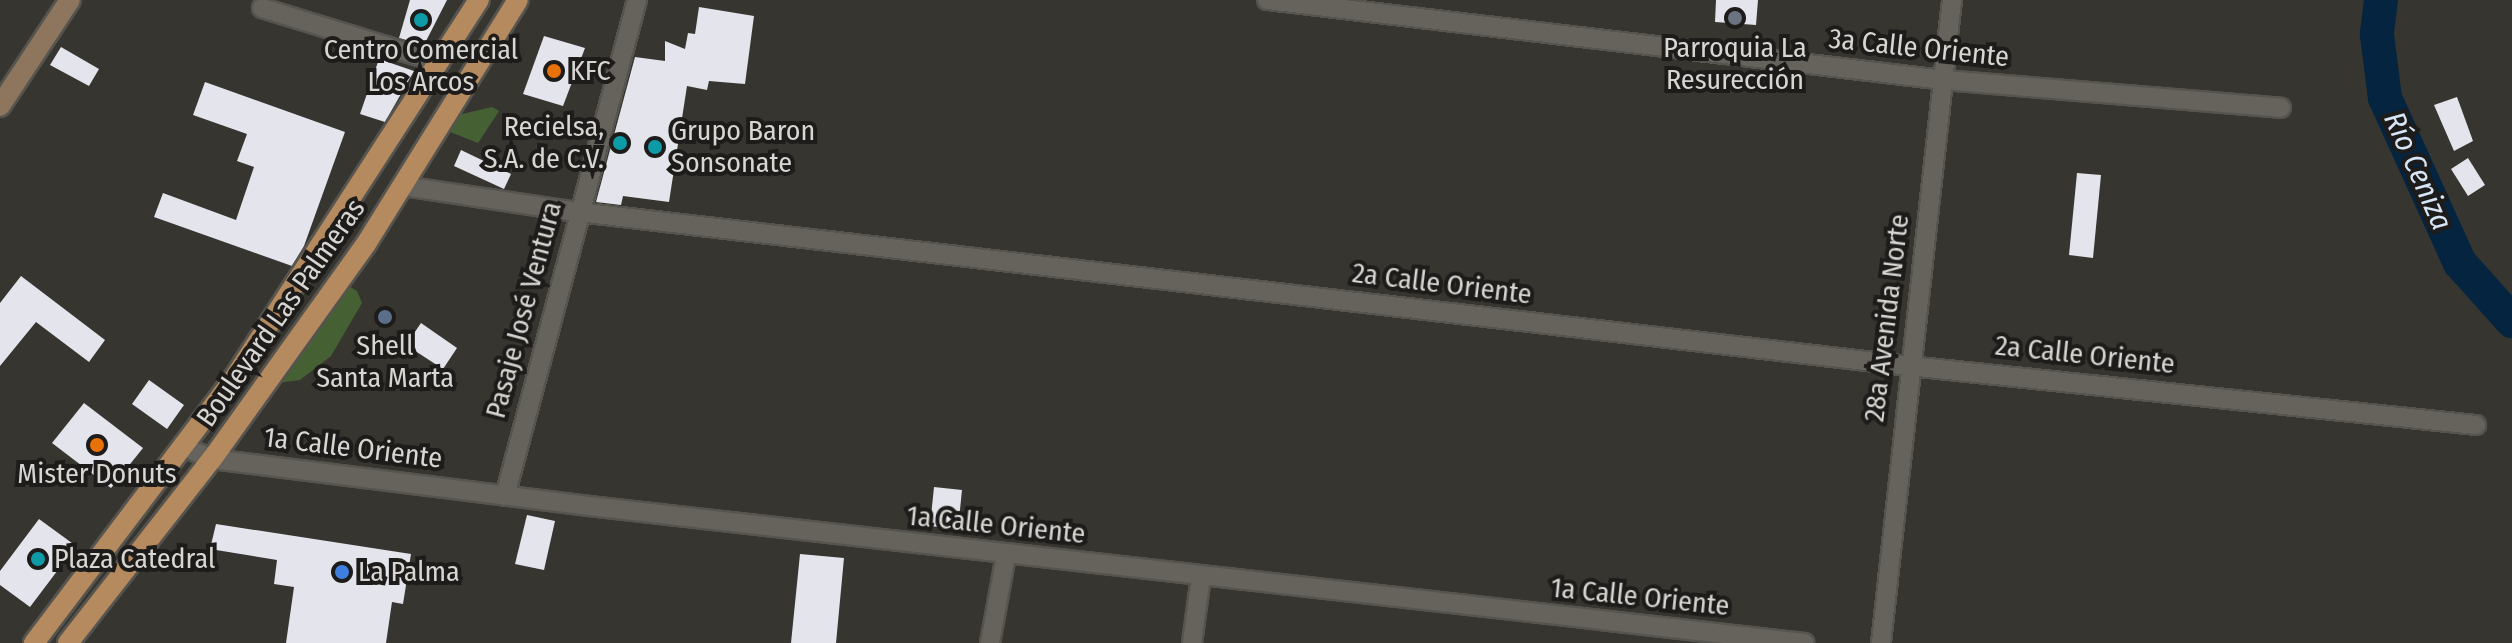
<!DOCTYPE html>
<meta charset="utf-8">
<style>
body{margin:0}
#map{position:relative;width:2512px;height:643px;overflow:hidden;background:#37352f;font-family:"Fira Sans Condensed",sans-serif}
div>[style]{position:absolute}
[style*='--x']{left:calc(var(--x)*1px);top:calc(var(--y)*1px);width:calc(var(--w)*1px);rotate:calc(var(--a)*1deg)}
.green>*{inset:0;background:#456133}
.river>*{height:34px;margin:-17px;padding:0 17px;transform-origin:17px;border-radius:17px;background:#042440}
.building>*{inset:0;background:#e4e4ec}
.roads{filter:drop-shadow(2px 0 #56544f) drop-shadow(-2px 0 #56544f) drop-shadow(0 2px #56544f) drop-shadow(0 -2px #56544f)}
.street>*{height:18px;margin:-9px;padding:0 9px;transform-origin:9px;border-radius:9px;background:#65635c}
.secondary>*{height:20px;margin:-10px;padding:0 10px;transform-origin:10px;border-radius:10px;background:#8d765d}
.primary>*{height:20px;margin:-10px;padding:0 10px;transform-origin:10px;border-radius:10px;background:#b58a5e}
.dots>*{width:22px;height:22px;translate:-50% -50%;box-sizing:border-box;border:4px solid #1d1c1a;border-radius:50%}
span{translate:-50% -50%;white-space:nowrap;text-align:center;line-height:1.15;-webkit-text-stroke:8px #1d1c1a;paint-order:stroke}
.poi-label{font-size:28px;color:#d7d6d2}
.left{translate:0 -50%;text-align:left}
.right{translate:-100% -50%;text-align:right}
.street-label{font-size:28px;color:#d7d6d2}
.water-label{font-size:30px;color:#d7e6f7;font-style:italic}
</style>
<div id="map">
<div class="green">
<i style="clip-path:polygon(492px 107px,499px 111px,478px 143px,450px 132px,458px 115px)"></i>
<i style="clip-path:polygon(347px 285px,357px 291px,362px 303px,331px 356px,300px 380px,277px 383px)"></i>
</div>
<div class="river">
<i style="--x:2381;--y:0;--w:35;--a:97"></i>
<i style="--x:2377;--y:35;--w:64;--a:82.8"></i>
<i style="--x:2385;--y:98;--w:181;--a:65.6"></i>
<i style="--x:2460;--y:263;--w:78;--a:48.1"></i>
</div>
<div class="building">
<i style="clip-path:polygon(410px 0,447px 0,424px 45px,399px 38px)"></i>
<i style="clip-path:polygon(1716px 0,1758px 0,1756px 25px,1715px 22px)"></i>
<i style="clip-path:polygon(699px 7px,754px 16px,745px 84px,709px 81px,707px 90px,687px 86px,669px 202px,623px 196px,621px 205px,596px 202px,635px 57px,665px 61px,665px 41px,685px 49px,688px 33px,695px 34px)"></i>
<i style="clip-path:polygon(544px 36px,585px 48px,563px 106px,523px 94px)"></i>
<i style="clip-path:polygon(61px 47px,99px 69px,89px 86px,50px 65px)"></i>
<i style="clip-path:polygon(379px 59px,414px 71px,385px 122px,360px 114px)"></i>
<i style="clip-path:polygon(205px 82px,345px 132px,304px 246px,292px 266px,154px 217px,163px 193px,236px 220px,254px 167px,237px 161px,247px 134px,193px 115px)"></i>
<i style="clip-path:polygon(2457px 97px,2473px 141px,2454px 151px,2434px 105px)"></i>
<i style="clip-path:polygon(461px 150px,511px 174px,504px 189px,454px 166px)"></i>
<i style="clip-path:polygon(2468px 158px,2485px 185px,2468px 196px,2451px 169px)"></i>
<i style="clip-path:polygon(2077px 173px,2101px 175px,2093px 258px,2069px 255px)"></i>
<i style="clip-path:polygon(21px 276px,105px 340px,89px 362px,36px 322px,0 366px,0 303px)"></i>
<i style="clip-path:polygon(421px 323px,457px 348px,443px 369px,406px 345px)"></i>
<i style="clip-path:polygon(149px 380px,184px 405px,167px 429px,132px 404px)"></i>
<i style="clip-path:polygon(84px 403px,143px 448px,111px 488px,52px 443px)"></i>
<i style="clip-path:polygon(934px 487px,962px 490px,958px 529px,930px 526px)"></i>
<i style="clip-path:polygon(527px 515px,555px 521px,544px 570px,515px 564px)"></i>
<i style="clip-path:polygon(39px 519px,76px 546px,30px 607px,0 585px,0 571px)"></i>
<i style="clip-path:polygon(216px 524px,411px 554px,403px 604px,392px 602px,386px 643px,286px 643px,294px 587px,274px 584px,277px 560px,210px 549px)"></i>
<i style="clip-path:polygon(800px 554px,844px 558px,836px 643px,791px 643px)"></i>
</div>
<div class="roads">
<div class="street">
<i style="--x:1267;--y:0;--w:682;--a:6.74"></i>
<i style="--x:1944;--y:80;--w:338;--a:4.7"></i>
<i style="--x:262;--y:8;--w:183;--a:17.1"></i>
<i style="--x:403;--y:186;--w:177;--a:8.5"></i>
<i style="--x:578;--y:212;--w:1340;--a:6.6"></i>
<i style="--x:1909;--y:366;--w:570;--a:5.94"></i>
<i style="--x:184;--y:447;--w:30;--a:23"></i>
<i style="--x:212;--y:459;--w:380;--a:7.1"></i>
<i style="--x:589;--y:506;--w:1223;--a:6.43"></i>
<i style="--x:505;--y:496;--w:513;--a:-75.1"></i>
<i style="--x:990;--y:643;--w:89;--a:-79.7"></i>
<i style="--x:1192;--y:643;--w:68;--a:-82.3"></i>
<i style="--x:1881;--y:643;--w:647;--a:-83.7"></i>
</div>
<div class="secondary">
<i style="--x:0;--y:106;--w:127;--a:-56.6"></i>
</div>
<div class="primary">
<i style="--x:34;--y:643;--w:330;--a:-52.9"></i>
<i style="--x:233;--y:380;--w:453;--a:-57.1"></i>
<i style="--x:68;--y:643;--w:234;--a:-52"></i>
<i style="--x:212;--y:459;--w:264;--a:-54.4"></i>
<i style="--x:366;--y:244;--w:287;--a:-58.1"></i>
</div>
</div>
<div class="dots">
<i style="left:1735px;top:18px;background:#6b7280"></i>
<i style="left:421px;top:20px;background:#0f9aa8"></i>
<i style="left:554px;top:71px;background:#e8710a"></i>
<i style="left:620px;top:143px;background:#0f9aa8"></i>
<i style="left:655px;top:147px;background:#0f9aa8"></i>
<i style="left:385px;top:317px;background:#5c6f8a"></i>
<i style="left:97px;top:445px;background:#e8710a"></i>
<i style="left:38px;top:559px;background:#0f9aa8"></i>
<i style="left:342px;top:572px;background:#3f7fe0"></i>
</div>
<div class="poi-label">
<span style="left:1735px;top:64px">Parroquia La<br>Resurección</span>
<span style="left:421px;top:66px">Centro Comercial<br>Los Arcos</span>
<span class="left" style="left:570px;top:71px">KFC</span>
<span class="right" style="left:604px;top:143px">Recielsa,<br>S.A. de C.V.</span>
<span class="left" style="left:671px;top:147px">Grupo Baron<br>Sonsonate</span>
<span style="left:385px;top:362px">Shell<br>Santa Marta</span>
<span style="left:97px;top:474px">Mister Donuts</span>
<span class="left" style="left:54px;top:559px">Plaza Catedral</span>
<span class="left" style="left:358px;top:572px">La Palma</span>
</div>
<div class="street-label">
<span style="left:1919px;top:48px;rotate:6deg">3a Calle Oriente</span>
<span style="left:1442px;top:284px;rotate:7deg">2a Calle Oriente</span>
<span style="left:524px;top:310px;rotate:-75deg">Pasaje José Ventura</span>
<span style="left:281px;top:313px;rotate:-55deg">Boulevard Las Palmeras</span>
<span style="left:1887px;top:318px;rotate:-83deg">28a Avenida Norte</span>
<span style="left:2085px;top:355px;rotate:6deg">2a Calle Oriente</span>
<span style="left:353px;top:448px;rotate:7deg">1a Calle Oriente</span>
<span style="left:996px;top:525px;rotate:6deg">1a Calle Oriente</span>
<span style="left:1640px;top:597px;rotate:6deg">1a Calle Oriente</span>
</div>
<div class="water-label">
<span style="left:2418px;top:171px;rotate:66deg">Río Ceniza</span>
</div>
</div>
